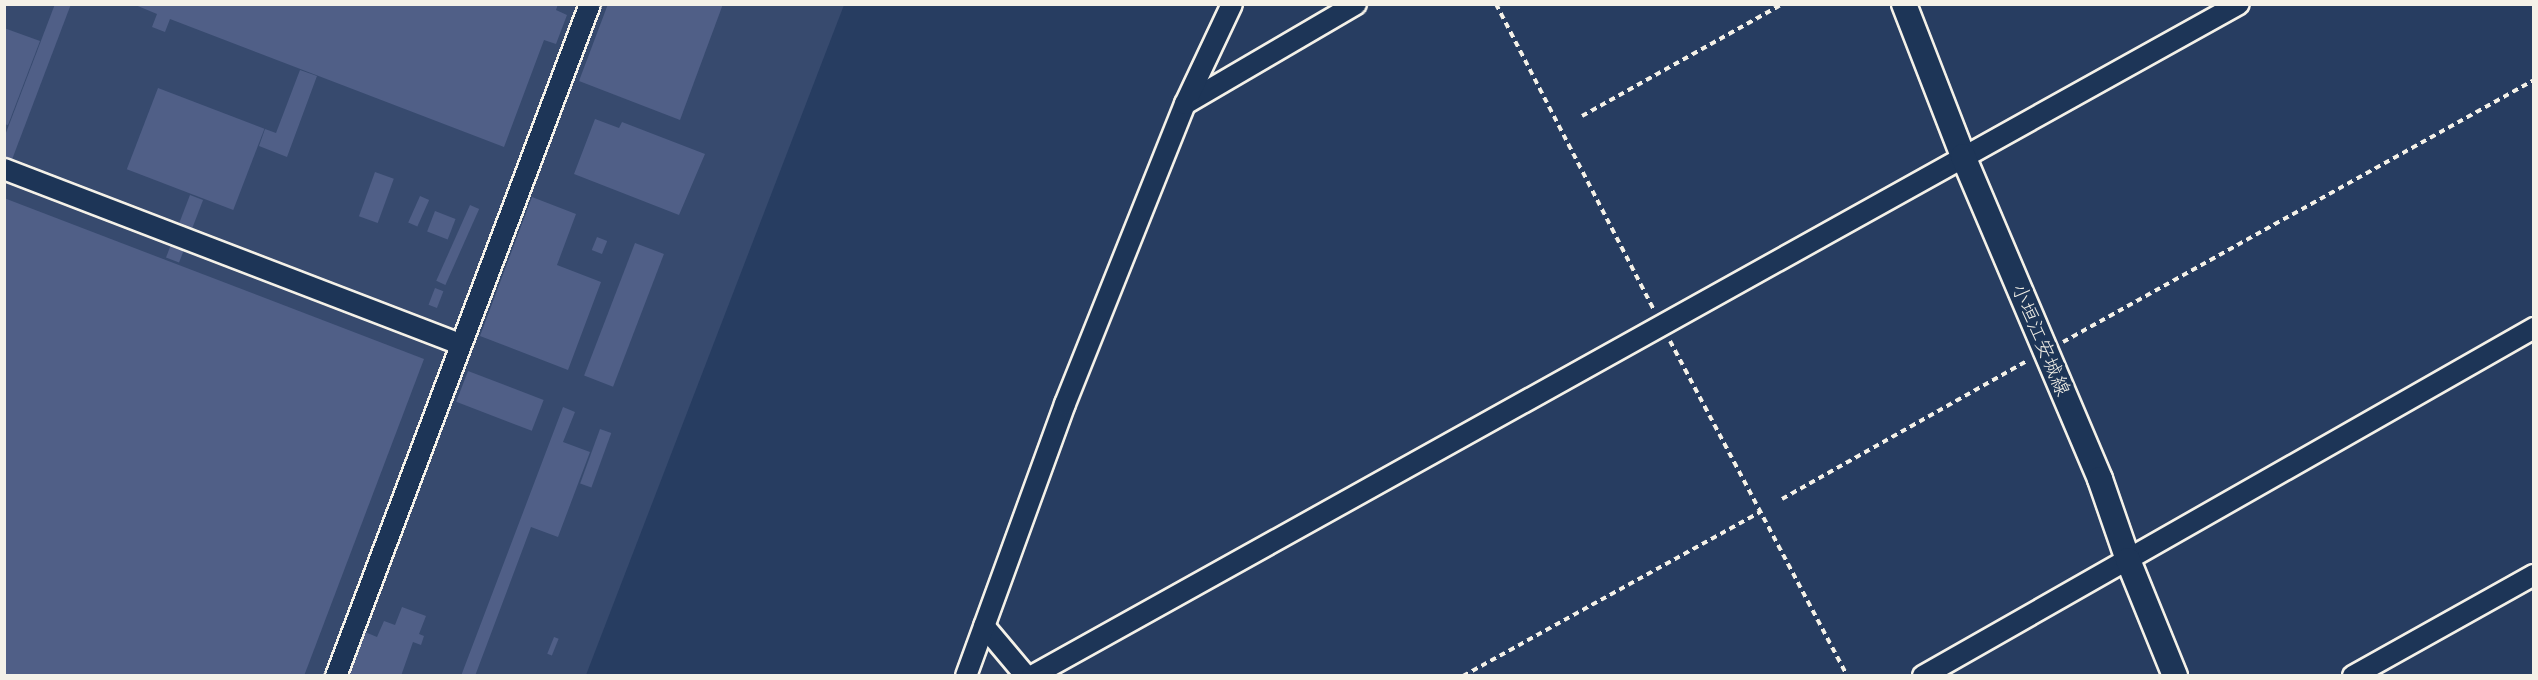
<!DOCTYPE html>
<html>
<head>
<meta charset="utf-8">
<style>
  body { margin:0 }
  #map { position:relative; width:2538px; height:680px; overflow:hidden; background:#273d61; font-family:"Architects Daughter","Klee One",sans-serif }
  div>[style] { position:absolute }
  .built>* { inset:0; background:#374a6e }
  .building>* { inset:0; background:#505f87; transform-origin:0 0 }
  .path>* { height:4px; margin-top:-2px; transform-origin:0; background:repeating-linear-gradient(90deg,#f4f1e8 0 6px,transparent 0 10.5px) }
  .roads { filter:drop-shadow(2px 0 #f4f1e8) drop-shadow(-2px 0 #f4f1e8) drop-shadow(0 2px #f4f1e8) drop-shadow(0 -2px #f4f1e8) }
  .minor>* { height:20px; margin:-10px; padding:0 10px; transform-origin:10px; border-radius:10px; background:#1d3557 }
  .major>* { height:24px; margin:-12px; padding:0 12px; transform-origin:12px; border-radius:12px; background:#1d3557 }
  span { translate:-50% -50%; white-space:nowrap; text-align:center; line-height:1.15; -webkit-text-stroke:6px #1d3557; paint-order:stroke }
  .street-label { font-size:20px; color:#f4f1e8 }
  .frame { position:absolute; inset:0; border:6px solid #f4f1e8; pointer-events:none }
</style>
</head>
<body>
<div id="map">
  <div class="built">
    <i style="clip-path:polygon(4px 5px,844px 5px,586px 675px,5px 675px)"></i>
  </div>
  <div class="building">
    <i style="clip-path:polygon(55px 4px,71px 4px,5px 178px,4px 138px)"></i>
    <i style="clip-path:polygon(133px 4px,558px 4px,556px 10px,567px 15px,556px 44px,544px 40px,504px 147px,170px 19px,165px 32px,152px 27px,157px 14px)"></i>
    <i style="clip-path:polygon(608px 4px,723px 4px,680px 120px,579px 81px)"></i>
    <i style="clip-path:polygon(4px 28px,40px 41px,8px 125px,4px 124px)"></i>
    <i style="clip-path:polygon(300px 70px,317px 76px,287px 157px,259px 146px,265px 129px,276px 133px)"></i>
    <i style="left:158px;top:88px;width:114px;height:87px;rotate:21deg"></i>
    <i style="clip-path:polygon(595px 119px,619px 128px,622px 122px,705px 154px,679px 215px,574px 174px)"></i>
    <i style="left:375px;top:172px;width:20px;height:47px;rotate:20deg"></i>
    <i style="left:190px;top:195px;width:14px;height:67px;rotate:21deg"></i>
    <i style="left:420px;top:196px;width:10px;height:29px;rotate:24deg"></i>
    <i style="clip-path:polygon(532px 197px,576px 214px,557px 265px,601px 282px,568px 370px,480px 336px)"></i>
    <i style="clip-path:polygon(4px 198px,424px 359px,304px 676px,4px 676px)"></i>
    <i style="left:470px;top:205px;width:10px;height:83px;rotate:24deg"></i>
    <i style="left:435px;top:211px;width:22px;height:22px;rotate:21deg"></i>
    <i style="left:597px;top:237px;width:11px;height:14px;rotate:22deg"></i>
    <i style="left:635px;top:243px;width:31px;height:142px;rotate:21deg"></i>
    <i style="left:435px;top:288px;width:9px;height:18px;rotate:21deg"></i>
    <i style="left:468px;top:371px;width:81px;height:33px;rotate:21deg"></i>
    <i style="clip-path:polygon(563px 407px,575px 412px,563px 442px,590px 452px,558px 537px,531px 527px,475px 676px,461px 676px)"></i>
    <i style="left:600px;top:429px;width:12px;height:58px;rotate:20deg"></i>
    <i style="clip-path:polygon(402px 607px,426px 616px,419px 634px,424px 636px,421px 645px,413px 642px,401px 676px,350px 674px,365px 632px,377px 637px,384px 621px,395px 625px)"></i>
    <i style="left:554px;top:637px;width:5px;height:18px;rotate:22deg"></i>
  </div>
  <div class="path">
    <i style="left:1496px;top:4px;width:344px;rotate:62.7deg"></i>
    <i style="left:1582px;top:116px;width:229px;rotate:-29.2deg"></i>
    <i style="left:1670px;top:341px;width:379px;rotate:62.1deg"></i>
    <i style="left:2063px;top:342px;width:539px;rotate:-29.09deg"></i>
    <i style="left:1782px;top:499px;width:281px;rotate:-29.4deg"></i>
    <i style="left:1463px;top:676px;width:339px;rotate:-28.9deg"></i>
  </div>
  <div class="roads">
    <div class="minor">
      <i style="left:1185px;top:104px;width:198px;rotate:-30.3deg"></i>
      <i style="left:4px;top:169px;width:489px;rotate:21deg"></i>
      <i style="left:984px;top:626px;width:65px;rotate:50deg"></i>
      <i style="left:336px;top:676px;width:718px;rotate:-69.29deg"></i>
      <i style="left:966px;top:676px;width:289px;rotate:-70deg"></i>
      <i style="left:1065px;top:404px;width:323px;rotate:-68.2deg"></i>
      <i style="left:1185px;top:104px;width:110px;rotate:-64.8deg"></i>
      <i style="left:1032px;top:676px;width:1381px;rotate:-29.11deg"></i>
      <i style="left:1923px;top:676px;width:703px;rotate:-29.66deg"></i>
      <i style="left:2353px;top:676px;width:207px;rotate:-29.2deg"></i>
    </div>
    <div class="major">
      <i style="left:1904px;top:4px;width:163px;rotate:68.8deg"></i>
      <i style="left:1963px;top:156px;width:351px;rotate:67deg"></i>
      <i style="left:2100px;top:479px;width:86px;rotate:70.9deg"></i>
      <i style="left:2128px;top:560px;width:125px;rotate:67.9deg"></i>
    </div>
  </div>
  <div class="street-label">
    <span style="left:2040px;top:340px;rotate:67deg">小垣江安城線</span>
  </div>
  <div class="frame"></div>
</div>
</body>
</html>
